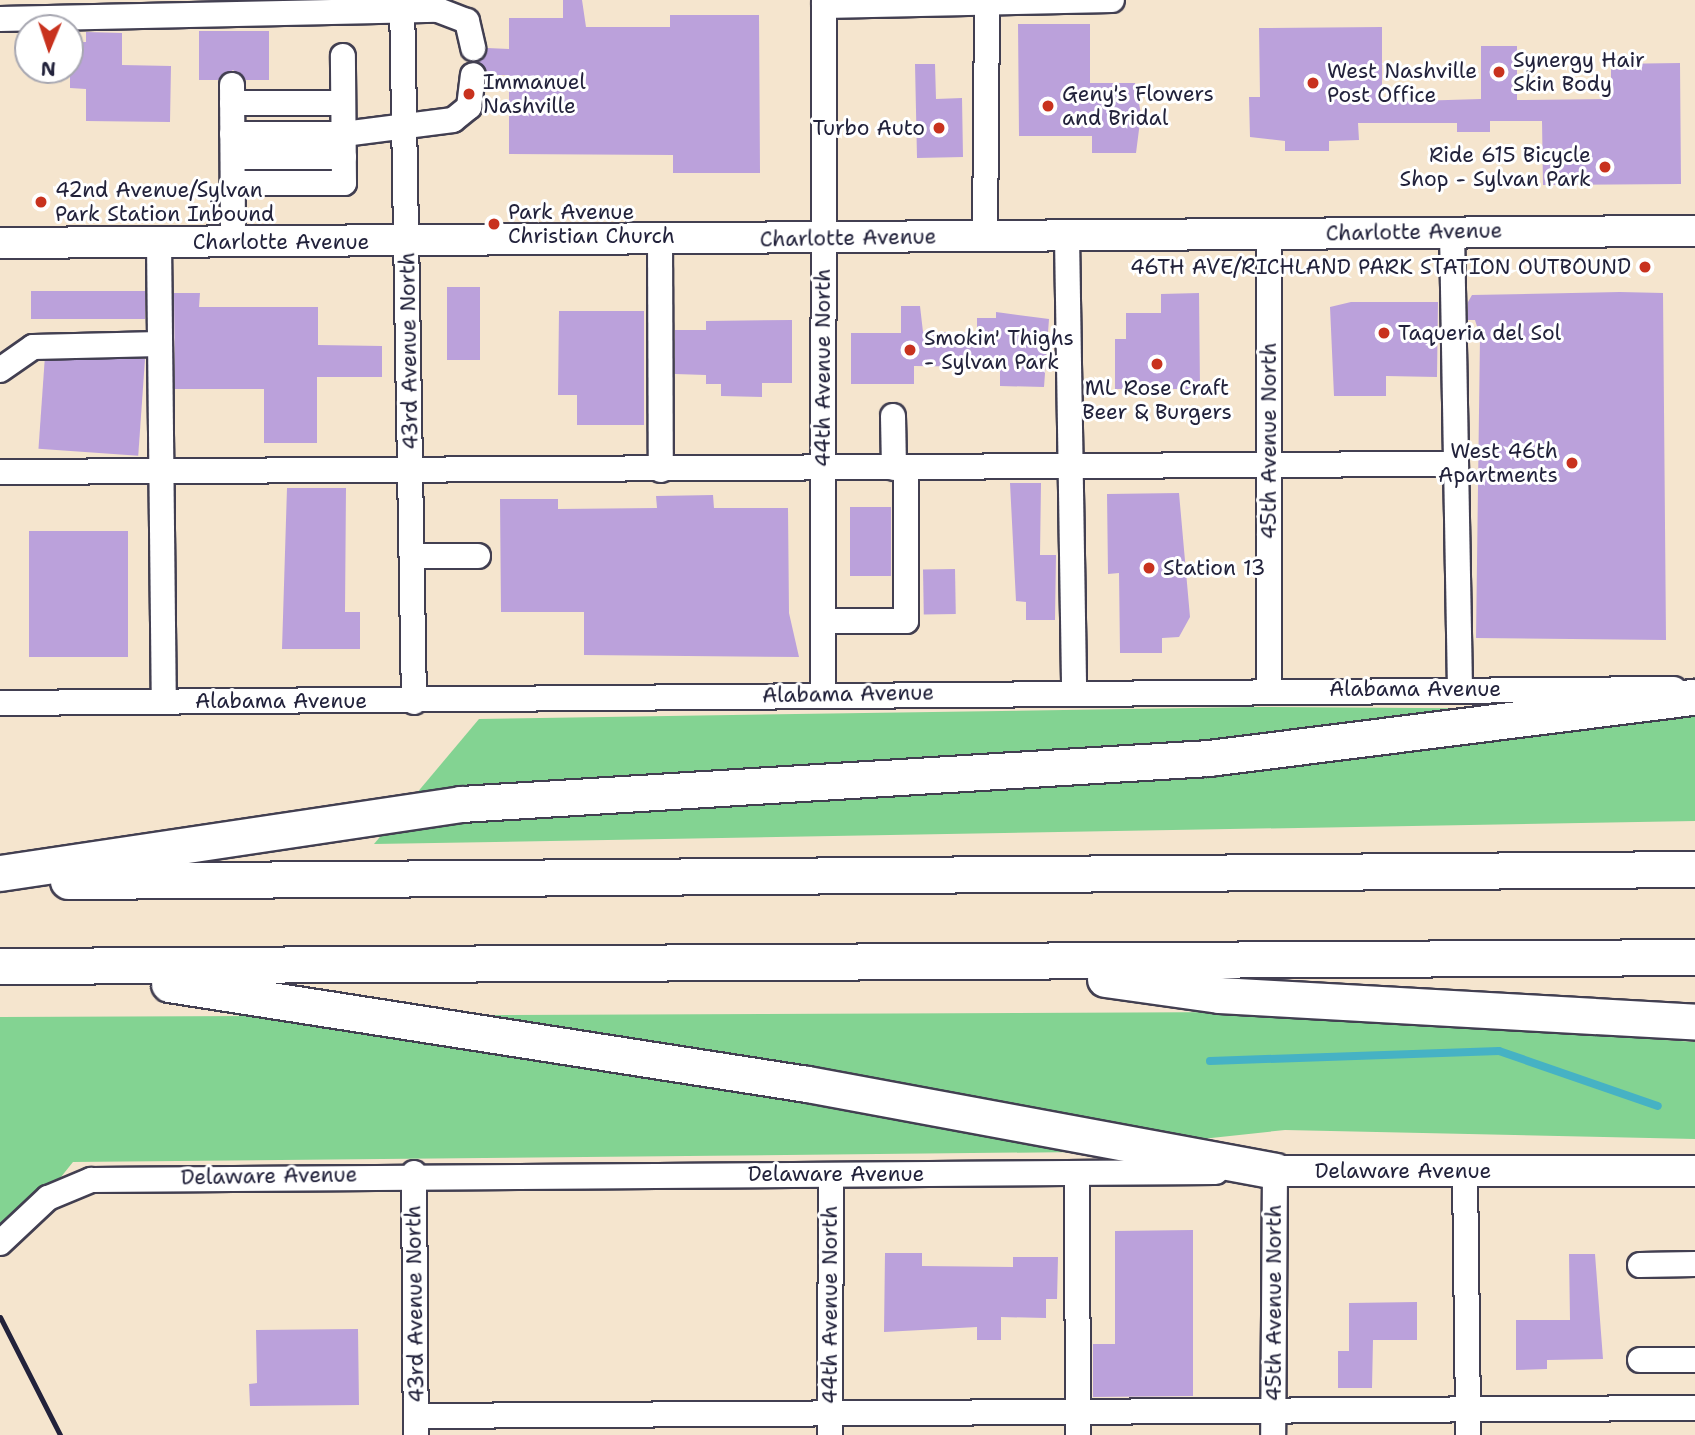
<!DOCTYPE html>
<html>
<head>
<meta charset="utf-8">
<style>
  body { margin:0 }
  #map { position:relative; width:1695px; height:1435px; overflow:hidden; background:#f5e5ce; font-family:"Shantell Sans",sans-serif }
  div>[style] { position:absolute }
  .green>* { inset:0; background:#83d392 }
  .stream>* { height:8px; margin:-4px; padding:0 4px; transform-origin:4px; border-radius:4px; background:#46b2c4 }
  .building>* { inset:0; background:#bba1db; transform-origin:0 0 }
  .roads { filter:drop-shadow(2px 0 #423f51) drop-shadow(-2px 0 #423f51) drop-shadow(0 2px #423f51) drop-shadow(0 -2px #423f51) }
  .minor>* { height:24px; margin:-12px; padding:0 12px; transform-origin:12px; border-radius:12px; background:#fff }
  .major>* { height:30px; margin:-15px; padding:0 15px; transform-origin:15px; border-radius:15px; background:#fff }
  .highway>* { height:35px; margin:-17.5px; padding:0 17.5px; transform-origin:17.5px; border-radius:17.5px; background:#fff }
  .rail>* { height:5px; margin:-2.5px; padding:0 2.5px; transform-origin:2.5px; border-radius:2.5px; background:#22223b }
  .dots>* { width:19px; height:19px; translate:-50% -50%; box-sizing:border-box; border:4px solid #fff; border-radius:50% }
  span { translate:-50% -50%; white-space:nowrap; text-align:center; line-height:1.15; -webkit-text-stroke:6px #fff; paint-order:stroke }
  .poi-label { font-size:21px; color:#22223b }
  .left { translate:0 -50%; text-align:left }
  .right { translate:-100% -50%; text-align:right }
  .street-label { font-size:21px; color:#22223b }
  .north { position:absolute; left:14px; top:14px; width:70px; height:70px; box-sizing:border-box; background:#fff; border:2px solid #a7a7b1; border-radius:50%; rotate:182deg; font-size:19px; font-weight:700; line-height:28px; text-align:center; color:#22223b }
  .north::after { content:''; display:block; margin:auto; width:24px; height:32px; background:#c8321e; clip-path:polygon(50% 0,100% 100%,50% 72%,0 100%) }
</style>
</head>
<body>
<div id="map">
  <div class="green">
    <i style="clip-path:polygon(1255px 707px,1695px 710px,1695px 821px,374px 844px,479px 719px)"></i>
    <i style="clip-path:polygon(1245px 1012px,1695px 1042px,1695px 1139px,1285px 1130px,1080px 1152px,73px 1162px,0 1253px,0 1017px)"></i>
  </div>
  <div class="stream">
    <i style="left:1210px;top:1061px;width:289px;rotate:-2deg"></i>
    <i style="left:1499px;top:1051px;width:168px;rotate:19.1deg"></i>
  </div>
  <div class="building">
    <i style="clip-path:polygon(563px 0,582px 0,586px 27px,670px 27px,670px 15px,759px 15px,760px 173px,673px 173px,673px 155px,509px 154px,509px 75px,488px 75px,478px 62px,487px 48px,509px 49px,509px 18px,563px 18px)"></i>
    <i style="clip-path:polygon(1018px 24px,1090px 24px,1090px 83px,1135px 83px,1141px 114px,1136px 153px,1092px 153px,1092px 136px,1019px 136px)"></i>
    <i style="clip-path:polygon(1382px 27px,1382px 102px,1481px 99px,1481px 46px,1517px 46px,1517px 100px,1611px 99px,1611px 64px,1680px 63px,1681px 184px,1543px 185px,1542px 121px,1490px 121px,1490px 132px,1457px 132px,1457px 123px,1358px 123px,1359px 140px,1329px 141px,1329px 151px,1285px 151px,1285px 141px,1250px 137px,1249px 97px,1260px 97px,1259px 28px)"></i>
    <i style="clip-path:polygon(199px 31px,269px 31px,269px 80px,246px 80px,233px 70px,218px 80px,199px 80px)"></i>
    <i style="clip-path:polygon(86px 32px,122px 33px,122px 65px,171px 66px,170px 122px,86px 121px,86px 89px,70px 88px,70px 42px,86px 42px)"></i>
    <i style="clip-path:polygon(915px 64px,935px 64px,936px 99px,962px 98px,963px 157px,917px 158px)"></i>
    <i style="left:447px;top:287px;width:33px;height:73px"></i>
    <i style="left:31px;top:291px;width:114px;height:28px"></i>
    <i style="clip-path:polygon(1620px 292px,1663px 293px,1666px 640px,1476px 638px,1480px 336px,1475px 320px,1468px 320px,1468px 302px,1472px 295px)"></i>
    <i style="clip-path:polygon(174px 293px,200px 293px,199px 307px,318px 307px,318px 345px,382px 346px,382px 377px,317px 377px,317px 443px,264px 443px,264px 389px,175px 389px)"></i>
    <i style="clip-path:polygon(1199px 293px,1200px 389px,1115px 389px,1115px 339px,1126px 339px,1126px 313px,1161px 313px,1161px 294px)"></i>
    <i style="clip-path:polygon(1351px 302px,1438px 302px,1437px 377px,1386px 376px,1386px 396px,1334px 396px,1330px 307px)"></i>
    <i style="clip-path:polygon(901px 306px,920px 306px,923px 332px,977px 332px,977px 318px,996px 318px,996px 312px,1049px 319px,1044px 387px,1000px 386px,1000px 367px,914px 366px,914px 384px,851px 384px,851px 333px,901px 333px)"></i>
    <i style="clip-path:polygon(559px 311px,644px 311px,644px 425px,577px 425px,577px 395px,558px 395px)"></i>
    <i style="clip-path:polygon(792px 320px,792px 383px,762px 383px,762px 397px,721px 396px,721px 384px,706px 384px,706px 375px,675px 374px,675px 330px,706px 330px,706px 321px)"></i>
    <i style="left:145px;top:359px;width:97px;height:100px;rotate:94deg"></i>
    <i style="clip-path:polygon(1010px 483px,1041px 483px,1040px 555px,1056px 555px,1055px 620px,1026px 620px,1026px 602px,1016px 601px)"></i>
    <i style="clip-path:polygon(287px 488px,346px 488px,345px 612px,360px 612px,360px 649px,282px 649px)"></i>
    <i style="clip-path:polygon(1179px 493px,1190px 617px,1179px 637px,1162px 638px,1162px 653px,1120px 653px,1119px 573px,1108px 574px,1107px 494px)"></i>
    <i style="clip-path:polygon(713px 495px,714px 508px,788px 508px,789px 613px,799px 657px,584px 655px,584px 612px,501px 612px,500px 499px,558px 499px,558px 509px,657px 508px,656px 496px)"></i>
    <i style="left:850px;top:507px;width:41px;height:69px"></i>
    <i style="left:29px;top:531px;width:99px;height:126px"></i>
    <i style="left:955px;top:569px;width:45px;height:32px;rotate:89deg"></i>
    <i style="clip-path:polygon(1193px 1230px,1193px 1396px,1093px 1397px,1093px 1344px,1115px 1344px,1115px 1231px)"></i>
    <i style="clip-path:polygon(885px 1253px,922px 1253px,922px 1266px,1013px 1267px,1013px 1257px,1058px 1257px,1057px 1299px,1046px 1299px,1046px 1318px,1001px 1317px,1001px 1340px,977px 1340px,977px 1327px,884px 1332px)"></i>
    <i style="clip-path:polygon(1569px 1254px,1595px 1254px,1603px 1359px,1547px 1360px,1547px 1369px,1516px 1370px,1516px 1320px,1570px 1320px)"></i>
    <i style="clip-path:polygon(1417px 1302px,1417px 1340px,1373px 1340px,1372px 1388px,1338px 1388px,1338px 1351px,1349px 1351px,1349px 1303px)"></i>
    <i style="clip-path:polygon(358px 1329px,359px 1405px,250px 1406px,249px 1384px,257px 1383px,256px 1330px)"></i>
  </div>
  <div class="roads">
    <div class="minor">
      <i style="left:402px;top:0;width:702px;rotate:89.02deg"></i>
      <i style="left:824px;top:6px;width:288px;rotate:-1.2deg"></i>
      <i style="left:0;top:19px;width:438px;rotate:-1.2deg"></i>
      <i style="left:438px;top:10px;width:31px;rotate:21deg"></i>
      <i style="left:467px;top:21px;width:28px;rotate:77deg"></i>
      <i style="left:232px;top:85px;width:157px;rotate:89.6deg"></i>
      <i style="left:232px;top:103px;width:111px"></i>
      <i style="left:232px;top:134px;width:112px"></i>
      <i style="left:344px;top:134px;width:110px;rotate:-7.3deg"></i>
      <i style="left:453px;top:120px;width:21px;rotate:-39deg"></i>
      <i style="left:469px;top:107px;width:32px;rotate:-83deg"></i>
      <i style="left:233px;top:157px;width:111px"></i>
      <i style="left:233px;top:183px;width:111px"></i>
      <i style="left:344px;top:183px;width:127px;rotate:-90.5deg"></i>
      <i style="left:1452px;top:231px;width:459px;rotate:89deg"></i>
      <i style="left:1067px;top:236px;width:455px;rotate:89.1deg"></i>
      <i style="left:985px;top:237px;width:235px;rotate:-89.5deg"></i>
      <i style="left:660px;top:240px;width:230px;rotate:89.8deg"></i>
      <i style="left:159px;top:242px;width:458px;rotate:89.4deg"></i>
      <i style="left:0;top:370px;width:40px;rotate:-34.9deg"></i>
      <i style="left:33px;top:347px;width:127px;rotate:-1.4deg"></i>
      <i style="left:893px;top:416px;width:52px;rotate:88.9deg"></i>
      <i style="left:0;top:472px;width:1455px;rotate:-0.32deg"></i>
      <i style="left:412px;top:556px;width:66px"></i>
      <i style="left:823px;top:621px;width:83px"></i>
      <i style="left:906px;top:621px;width:153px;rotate:-90deg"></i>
      <i style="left:1269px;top:689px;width:455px;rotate:-90deg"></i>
      <i style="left:823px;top:695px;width:695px;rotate:-89.92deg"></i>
      <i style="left:0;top:703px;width:1674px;rotate:-0.48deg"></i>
      <i style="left:1259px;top:1171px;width:16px"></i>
      <i style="left:1275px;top:1171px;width:264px;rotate:90.4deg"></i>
      <i style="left:1465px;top:1171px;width:264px;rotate:89.3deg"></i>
      <i style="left:414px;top:1173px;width:262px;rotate:89.6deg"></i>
      <i style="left:1077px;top:1173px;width:262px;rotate:89.8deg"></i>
      <i style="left:0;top:1243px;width:66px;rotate:-43.2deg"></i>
      <i style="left:48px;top:1198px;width:47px;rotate:-22.7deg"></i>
      <i style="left:91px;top:1180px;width:1125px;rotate:-0.41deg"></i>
      <i style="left:1640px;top:1265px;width:55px;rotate:-1deg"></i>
      <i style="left:1640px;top:1360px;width:55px"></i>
      <i style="left:416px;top:1416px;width:1279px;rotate:-0.36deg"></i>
      <i style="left:830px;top:1435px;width:260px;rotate:-89.8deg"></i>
    </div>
    <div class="major">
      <i style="left:0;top:243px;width:1695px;rotate:-0.41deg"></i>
      <i style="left:1275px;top:1171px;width:420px"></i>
    </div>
    <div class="highway">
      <i style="left:0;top:873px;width:466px;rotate:-8.5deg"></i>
      <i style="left:461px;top:804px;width:749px;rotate:-3.52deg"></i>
      <i style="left:1209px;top:758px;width:490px;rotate:-7.2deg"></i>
      <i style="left:68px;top:881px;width:1627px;rotate:-0.42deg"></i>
      <i style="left:0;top:966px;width:1695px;rotate:-0.3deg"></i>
      <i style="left:1105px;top:979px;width:115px;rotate:8deg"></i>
      <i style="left:1219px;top:995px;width:477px;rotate:3.2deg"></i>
      <i style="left:169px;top:984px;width:646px;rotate:8.91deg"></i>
      <i style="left:807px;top:1084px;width:476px;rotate:10.5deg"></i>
    </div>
  </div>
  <div class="rail">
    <i style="left:0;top:1317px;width:132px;rotate:63deg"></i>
  </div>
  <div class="dots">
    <i style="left:1499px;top:72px;background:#c8321e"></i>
    <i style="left:1313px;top:83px;background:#c8321e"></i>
    <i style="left:469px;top:94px;background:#c8321e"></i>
    <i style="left:1048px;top:106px;background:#c8321e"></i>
    <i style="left:939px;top:128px;background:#c8321e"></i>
    <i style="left:1605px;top:167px;background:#c8321e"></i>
    <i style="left:41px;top:202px;background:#c8321e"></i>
    <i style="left:494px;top:224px;background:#c8321e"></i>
    <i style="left:1645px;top:267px;background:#c8321e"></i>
    <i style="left:1384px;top:333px;background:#c8321e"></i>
    <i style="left:910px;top:350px;background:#c8321e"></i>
    <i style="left:1157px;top:364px;background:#c8321e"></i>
    <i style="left:1572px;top:463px;background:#c8321e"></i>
    <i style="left:1149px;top:568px;background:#c8321e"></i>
  </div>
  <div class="poi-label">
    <span class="left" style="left:1513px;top:72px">Synergy Hair<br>Skin Body</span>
    <span class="left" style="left:1327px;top:83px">West Nashville<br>Post Office</span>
    <span class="left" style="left:483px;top:94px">Immanuel<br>Nashville</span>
    <span class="left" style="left:1062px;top:106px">Geny's Flowers<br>and Bridal</span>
    <span class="right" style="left:925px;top:128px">Turbo Auto</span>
    <span class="right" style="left:1591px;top:167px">Ride 615 Bicycle<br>Shop - Sylvan Park</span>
    <span class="left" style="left:55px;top:202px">42nd Avenue/Sylvan<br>Park Station Inbound</span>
    <span class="left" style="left:508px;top:224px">Park Avenue<br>Christian Church</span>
    <span class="right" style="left:1631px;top:267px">46TH AVE/RICHLAND PARK STATION OUTBOUND</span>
    <span class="left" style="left:1398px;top:333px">Taqueria del Sol</span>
    <span class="left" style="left:924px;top:350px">Smokin' Thighs<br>- Sylvan Park</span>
    <span style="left:1157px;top:400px">ML Rose Craft<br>Beer &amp; Burgers</span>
    <span class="right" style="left:1558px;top:463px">West 46th<br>Apartments</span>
    <span class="left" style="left:1163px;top:568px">Station 13</span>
  </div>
  <div class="street-label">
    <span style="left:1414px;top:232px;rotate:-1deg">Charlotte Avenue</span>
    <span style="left:848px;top:238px;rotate:-1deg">Charlotte Avenue</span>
    <span style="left:281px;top:242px">Charlotte Avenue</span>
    <span style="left:409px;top:351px;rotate:-91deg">43rd Avenue North</span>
    <span style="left:823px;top:368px;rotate:-90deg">44th Avenue North</span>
    <span style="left:1269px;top:441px;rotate:-90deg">45th Avenue North</span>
    <span style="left:1415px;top:689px">Alabama Avenue</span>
    <span style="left:848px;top:694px;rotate:-1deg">Alabama Avenue</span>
    <span style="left:281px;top:701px">Alabama Avenue</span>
    <span style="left:1403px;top:1171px">Delaware Avenue</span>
    <span style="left:836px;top:1174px">Delaware Avenue</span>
    <span style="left:269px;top:1176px;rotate:-1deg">Delaware Avenue</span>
    <span style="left:1274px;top:1303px;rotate:-90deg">45th Avenue North</span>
    <span style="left:415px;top:1304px;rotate:-91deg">43rd Avenue North</span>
    <span style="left:830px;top:1305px;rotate:-90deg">44th Avenue North</span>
  </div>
  <div class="north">N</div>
</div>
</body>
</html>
